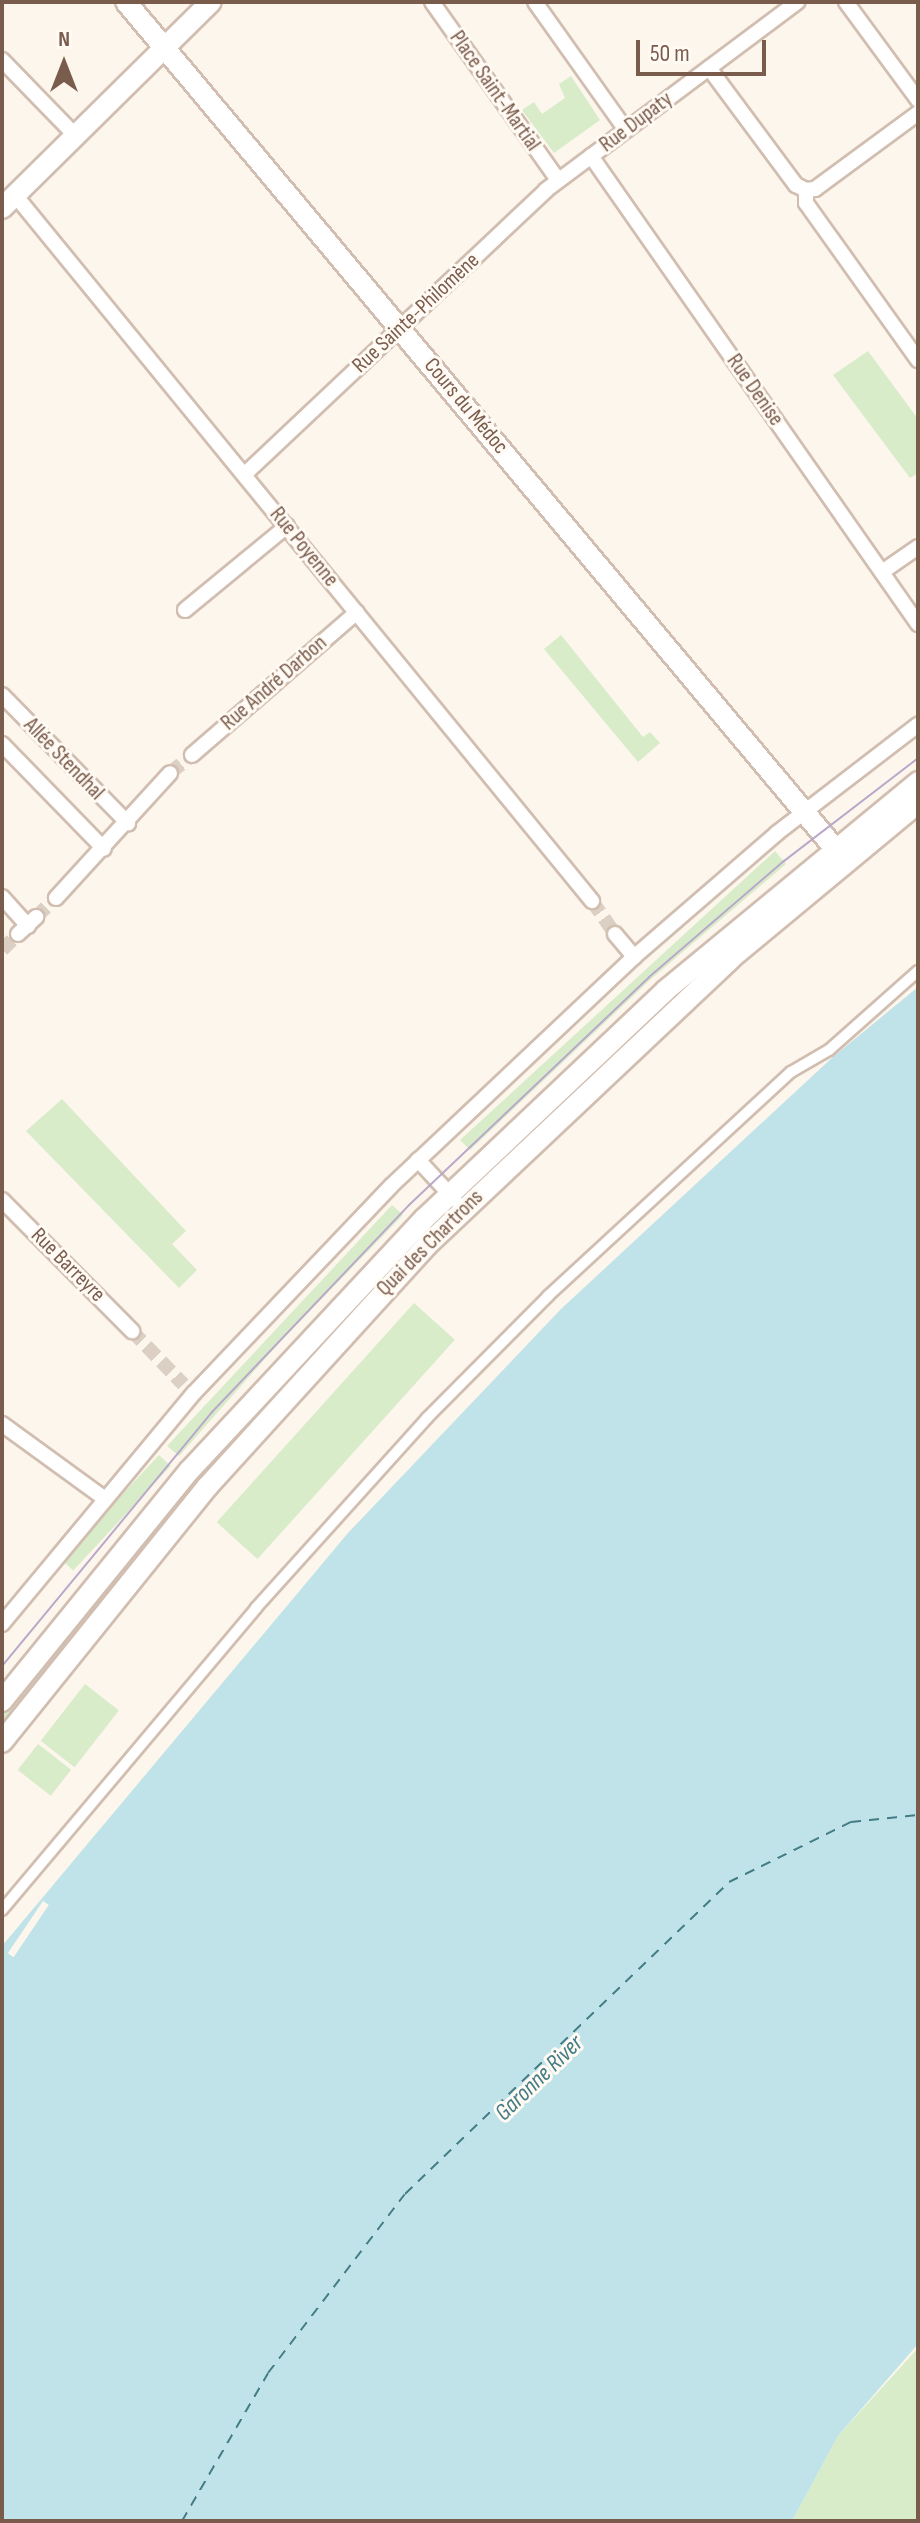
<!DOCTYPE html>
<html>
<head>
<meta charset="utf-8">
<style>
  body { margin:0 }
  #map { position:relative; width:920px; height:2523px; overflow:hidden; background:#fdf6ec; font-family:"Sofia Sans Condensed",sans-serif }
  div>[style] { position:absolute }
  .green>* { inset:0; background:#d8ecc9; transform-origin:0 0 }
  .water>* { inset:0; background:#bfe3e8 }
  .pier>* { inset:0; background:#fdf6ec; transform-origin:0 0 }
  .ferry>* { height:2px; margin-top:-1px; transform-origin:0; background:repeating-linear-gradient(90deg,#437c86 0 10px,transparent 0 18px) }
  .minor-tunnel>* { height:14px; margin-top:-7px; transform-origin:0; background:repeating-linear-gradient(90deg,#dcd0c4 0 14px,transparent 0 21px) }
  .roads { filter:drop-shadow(2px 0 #d1beb0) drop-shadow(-2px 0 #d1beb0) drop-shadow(0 2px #d1beb0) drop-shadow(0 -2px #d1beb0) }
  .pedestrian>* { height:10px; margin:-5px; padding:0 5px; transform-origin:5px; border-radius:5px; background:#fff }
  .minor>* { height:14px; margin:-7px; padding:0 7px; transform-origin:7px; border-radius:7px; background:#fff }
  .secondary>* { height:20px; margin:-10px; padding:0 10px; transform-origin:10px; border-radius:10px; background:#fff }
  .tram>* { height:2px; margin:-1px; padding:0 1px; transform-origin:1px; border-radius:1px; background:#b9a8c9 }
  span { translate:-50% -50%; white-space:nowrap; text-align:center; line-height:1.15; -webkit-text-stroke:6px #fffaf3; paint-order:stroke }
  .street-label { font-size:22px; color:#7a5c4d }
  .water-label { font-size:24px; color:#437c86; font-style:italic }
  .frame { position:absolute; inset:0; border:4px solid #7a5c4d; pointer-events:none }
  .north { position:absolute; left:24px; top:24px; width:80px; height:80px; -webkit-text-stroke:6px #fffaf3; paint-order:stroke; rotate:0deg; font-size:22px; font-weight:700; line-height:32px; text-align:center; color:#7a5c4d }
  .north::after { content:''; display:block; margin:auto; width:28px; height:36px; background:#7a5c4d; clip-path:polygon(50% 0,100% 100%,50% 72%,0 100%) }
  .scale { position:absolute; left:636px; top:40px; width:130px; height:36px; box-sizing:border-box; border:4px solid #7a5c4d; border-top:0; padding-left:10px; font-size:24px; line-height:28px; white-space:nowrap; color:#7a5c4d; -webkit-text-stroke:6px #fffaf3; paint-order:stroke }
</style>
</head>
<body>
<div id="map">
  <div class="green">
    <i style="clip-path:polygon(571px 76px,600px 120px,554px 153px,522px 110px,534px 102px,542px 114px,565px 98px,559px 84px)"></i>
    <i style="clip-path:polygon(868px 351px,918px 419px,918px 473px,910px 478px,833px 375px)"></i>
    <i style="clip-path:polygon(561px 635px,643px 737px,650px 732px,660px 743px,638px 762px,544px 649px)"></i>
    <i style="clip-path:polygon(775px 851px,786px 864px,651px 979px,470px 1150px,460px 1140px)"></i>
    <i style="clip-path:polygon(62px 1099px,186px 1231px,172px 1244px,197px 1270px,179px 1288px,26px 1131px)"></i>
    <i style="clip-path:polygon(392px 1205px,403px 1215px,280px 1342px,179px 1456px,167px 1446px)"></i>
    <i style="left:414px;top:1303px;width:55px;height:295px;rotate:42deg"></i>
    <i style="left:159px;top:1455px;width:16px;height:143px;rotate:43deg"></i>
    <i style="clip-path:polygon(189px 1481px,195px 1486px,2px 1728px,2px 1713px)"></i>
    <i style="left:85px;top:1684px;width:43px;height:72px;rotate:38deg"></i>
    <i style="left:38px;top:1744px;width:42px;height:33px;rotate:38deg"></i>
    <i style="clip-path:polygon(918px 2348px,918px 2521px,792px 2521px,838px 2436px)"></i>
  </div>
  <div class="water">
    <i style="clip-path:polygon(918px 987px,918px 2344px,838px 2436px,792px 2521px,2px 2521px,2px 1946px,348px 1533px,561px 1309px,834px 1056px)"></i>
  </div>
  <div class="pier">
    <i style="left:43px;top:1901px;width:7px;height:63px;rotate:34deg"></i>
  </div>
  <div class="ferry">
    <i style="left:182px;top:2521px;width:171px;rotate:-59.8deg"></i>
    <i style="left:268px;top:2373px;width:225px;rotate:-52.6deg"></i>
    <i style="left:405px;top:2194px;width:450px;rotate:-43.9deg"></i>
    <i style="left:729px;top:1882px;width:136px;rotate:-26.2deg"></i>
    <i style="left:851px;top:1822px;width:67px;rotate:-6deg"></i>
  </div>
  <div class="minor-tunnel">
    <i style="left:170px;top:773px;width:28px;rotate:-39deg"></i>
    <i style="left:592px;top:901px;width:40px;rotate:55.1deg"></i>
    <i style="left:36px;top:917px;width:28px;rotate:-44deg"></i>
    <i style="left:2px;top:950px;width:23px;rotate:-45deg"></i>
    <i style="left:132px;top:1331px;width:74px;rotate:46.1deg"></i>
  </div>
  <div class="roads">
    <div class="pedestrian">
      <i style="left:2px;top:1910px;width:395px;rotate:-49.9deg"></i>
      <i style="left:256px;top:1608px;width:256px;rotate:-48deg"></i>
      <i style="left:427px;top:1418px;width:172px;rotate:-45.2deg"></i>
      <i style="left:548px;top:1296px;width:330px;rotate:-42.7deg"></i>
      <i style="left:791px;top:1072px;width:44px;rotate:-30.1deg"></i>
      <i style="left:829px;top:1050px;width:119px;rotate:-41.6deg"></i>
    </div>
    <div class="minor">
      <i style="left:432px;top:2px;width:218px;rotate:54.7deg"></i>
      <i style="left:535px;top:2px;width:157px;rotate:54.6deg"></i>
      <i style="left:846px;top:2px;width:122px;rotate:53.7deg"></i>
      <i style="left:2px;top:60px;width:106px;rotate:45.8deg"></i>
      <i style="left:709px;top:68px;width:146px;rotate:53.4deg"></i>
      <i style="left:796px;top:185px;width:11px;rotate:27deg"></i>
      <i style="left:806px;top:190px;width:9px;rotate:-6deg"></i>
      <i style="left:815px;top:189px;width:128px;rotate:-36.4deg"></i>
      <i style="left:591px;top:156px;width:571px;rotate:55.06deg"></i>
      <i style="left:806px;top:190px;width:13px;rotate:90deg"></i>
      <i style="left:806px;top:203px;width:193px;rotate:54.5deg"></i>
      <i style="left:15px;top:195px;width:912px;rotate:50.74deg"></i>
      <i style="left:245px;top:474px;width:414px;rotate:-43.3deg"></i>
      <i style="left:546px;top:190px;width:314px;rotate:-36.8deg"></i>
      <i style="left:882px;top:572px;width:44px;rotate:-34.8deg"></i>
      <i style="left:185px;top:610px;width:132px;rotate:-39.5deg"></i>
      <i style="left:2px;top:695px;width:180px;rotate:45.5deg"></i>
      <i style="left:2px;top:744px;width:146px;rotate:45.8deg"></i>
      <i style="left:192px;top:755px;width:218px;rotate:-40.9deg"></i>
      <i style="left:2px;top:897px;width:39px;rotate:48deg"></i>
      <i style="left:56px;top:898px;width:169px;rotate:-47.6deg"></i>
      <i style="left:18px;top:934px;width:25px;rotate:-43deg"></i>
      <i style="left:615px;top:934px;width:30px;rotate:50deg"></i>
      <i style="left:418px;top:1160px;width:54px;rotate:47.2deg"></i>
      <i style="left:2px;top:1200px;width:185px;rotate:45.2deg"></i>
      <i style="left:2px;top:1424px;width:126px;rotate:36deg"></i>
      <i style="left:2px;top:1624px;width:300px;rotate:-50.3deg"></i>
      <i style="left:194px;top:1393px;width:286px;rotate:-46.4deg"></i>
      <i style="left:391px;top:1186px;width:334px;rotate:-43.3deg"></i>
      <i style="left:634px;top:957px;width:189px;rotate:-40.9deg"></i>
      <i style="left:777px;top:833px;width:178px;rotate:-37.5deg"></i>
    </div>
    <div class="secondary">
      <i style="left:126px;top:2px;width:1114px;rotate:50.06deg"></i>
      <i style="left:2px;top:208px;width:293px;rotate:-44.6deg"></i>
      <i style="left:2px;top:1701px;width:296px;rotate:-50.9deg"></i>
      <i style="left:189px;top:1471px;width:345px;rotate:-47deg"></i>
      <i style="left:424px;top:1219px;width:333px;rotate:-43.4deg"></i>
      <i style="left:666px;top:990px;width:327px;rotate:-39.5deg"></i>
      <i style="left:2px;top:1742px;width:327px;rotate:-51.2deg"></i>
      <i style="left:207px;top:1487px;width:327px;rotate:-47.7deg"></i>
      <i style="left:427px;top:1245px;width:417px;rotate:-43.3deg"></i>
      <i style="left:730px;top:959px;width:244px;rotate:-39.7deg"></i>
    </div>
  </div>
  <div class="tram">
    <i style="left:2px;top:1666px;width:330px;rotate:-50.4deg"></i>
    <i style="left:212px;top:1412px;width:286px;rotate:-46.4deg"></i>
    <i style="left:409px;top:1205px;width:331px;rotate:-43.5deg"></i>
    <i style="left:649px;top:977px;width:178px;rotate:-40.7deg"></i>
    <i style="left:784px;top:861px;width:169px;rotate:-37.5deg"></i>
  </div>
  <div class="street-label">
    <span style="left:495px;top:91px;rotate:55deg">Place Saint-Martial</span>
    <span style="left:636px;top:122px;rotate:-37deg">Rue Dupaty</span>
    <span style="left:416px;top:313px;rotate:-43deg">Rue Sainte-Philomène</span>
    <span style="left:755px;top:390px;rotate:55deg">Rue Denise</span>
    <span style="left:466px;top:406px;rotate:50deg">Cours du Médoc</span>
    <span style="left:304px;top:547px;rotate:51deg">Rue Poyenne</span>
    <span style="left:274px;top:683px;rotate:-41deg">Rue André Darbon</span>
    <span style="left:64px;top:759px;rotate:46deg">Allée Stendhal</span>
    <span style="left:430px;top:1243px;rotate:-45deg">Quai des Chartrons</span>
    <span style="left:68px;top:1265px;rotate:45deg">Rue Barreyre</span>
  </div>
  <div class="water-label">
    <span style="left:539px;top:2078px;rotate:-44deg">Garonne River</span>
  </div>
  <div class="frame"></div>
  <div class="north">N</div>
  <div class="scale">50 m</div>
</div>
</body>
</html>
